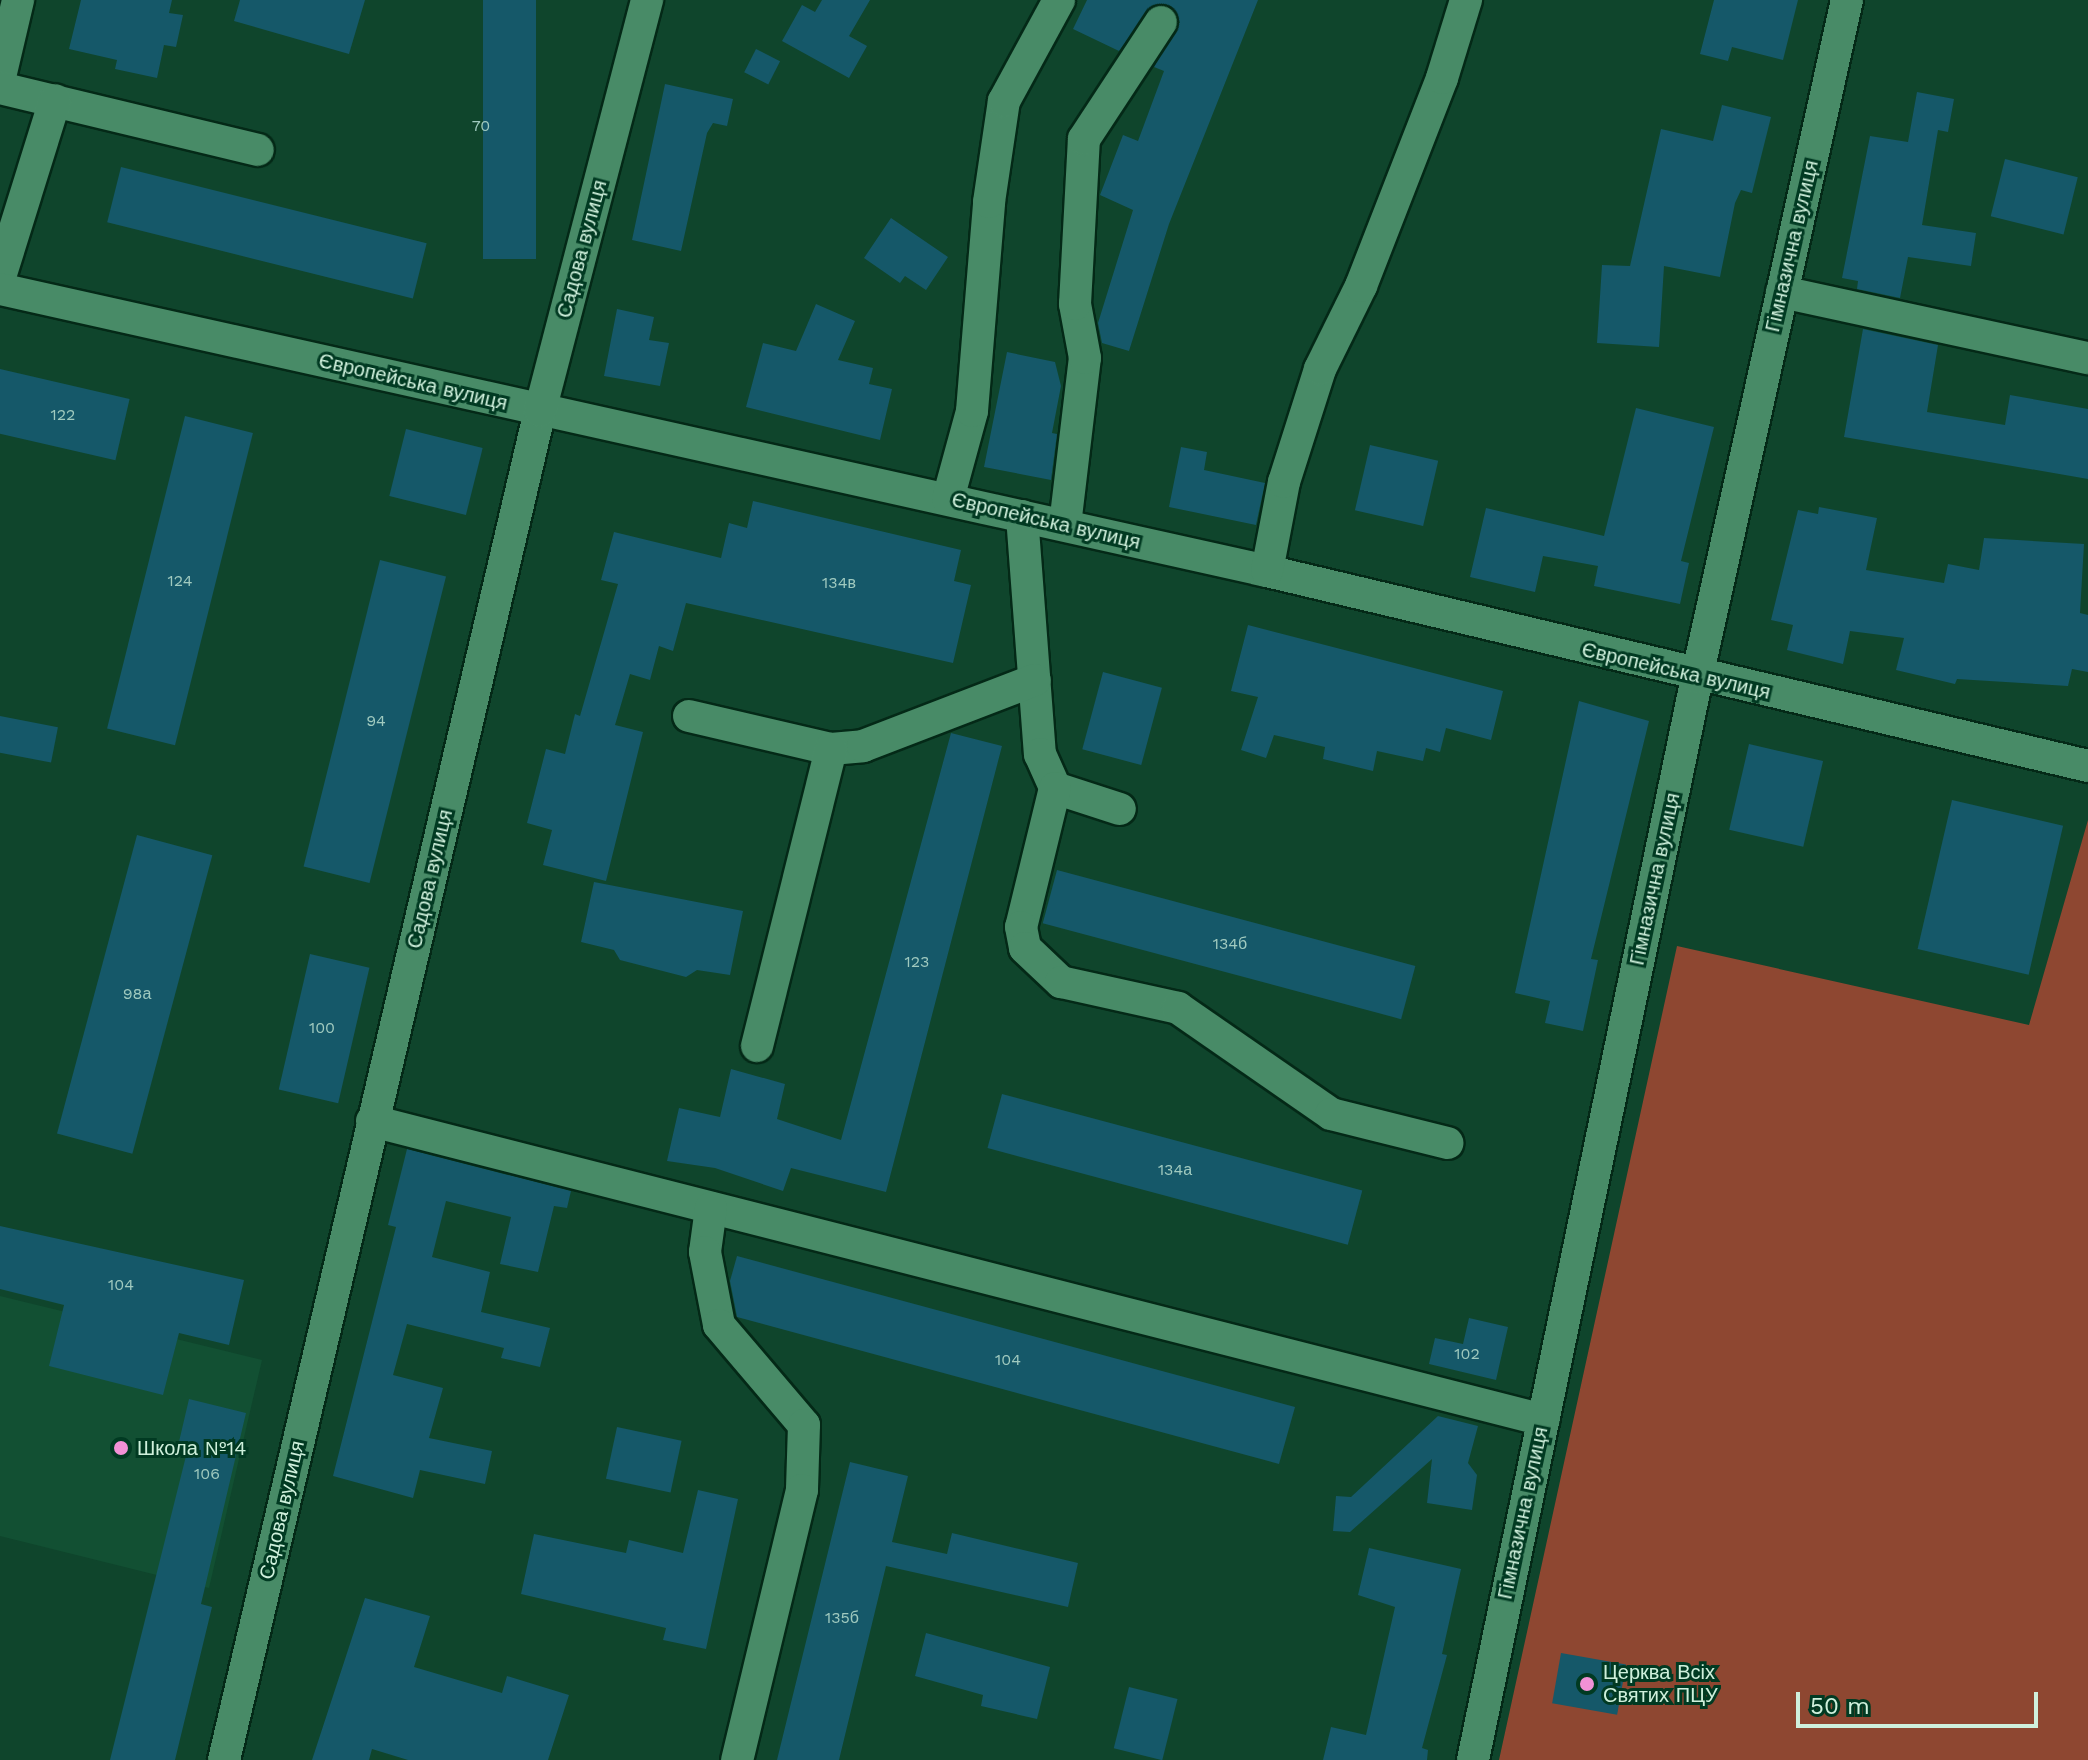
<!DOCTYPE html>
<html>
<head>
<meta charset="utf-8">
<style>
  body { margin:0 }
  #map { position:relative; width:2088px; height:1760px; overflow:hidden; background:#0f452c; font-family:"Work Sans",sans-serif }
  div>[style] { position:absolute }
  .built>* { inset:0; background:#125033 }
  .green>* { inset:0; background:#8e4731 }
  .building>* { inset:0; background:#155869; transform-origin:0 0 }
  .roads { filter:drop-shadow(2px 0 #042917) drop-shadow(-2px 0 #042917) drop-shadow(0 2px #042917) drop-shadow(0 -2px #042917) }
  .minor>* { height:32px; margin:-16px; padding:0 16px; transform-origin:16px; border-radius:16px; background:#488b67 }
  .dots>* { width:22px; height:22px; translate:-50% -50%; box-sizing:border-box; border:4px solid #013a22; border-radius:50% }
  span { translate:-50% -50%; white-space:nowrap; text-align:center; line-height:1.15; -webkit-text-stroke:6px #013a22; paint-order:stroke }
  .number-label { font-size:16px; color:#a0cabf }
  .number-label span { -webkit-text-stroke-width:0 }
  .street-label { font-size:20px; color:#cff0dc }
  .poi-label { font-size:20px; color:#cff0dc }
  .left { translate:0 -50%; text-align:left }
  .scale { position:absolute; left:1796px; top:1692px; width:242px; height:36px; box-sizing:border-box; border:4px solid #cff0dc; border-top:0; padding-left:10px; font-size:24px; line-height:28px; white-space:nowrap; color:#cff0dc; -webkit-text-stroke:6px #013a22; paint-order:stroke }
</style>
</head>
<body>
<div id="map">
  <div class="built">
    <i style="clip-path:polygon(0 1296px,262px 1360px,209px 1588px,0 1536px)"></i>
  </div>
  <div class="green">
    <i style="clip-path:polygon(2088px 820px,2088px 1760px,1499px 1760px,1677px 946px,2029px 1025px)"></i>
  </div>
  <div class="building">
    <i style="clip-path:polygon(81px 0,172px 0,169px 13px,183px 15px,176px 47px,164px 45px,157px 78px,115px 69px,117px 60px,69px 49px)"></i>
    <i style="clip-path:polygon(240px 0,365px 0,349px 54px,234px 21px)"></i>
    <i style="left:483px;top:0;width:53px;height:259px"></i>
    <i style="clip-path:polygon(822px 0,870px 0,849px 36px,867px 46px,849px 78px,782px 41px,802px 5px,815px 12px)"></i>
    <i style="clip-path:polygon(1087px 0,1258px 0,1169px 224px,1129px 351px,1102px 343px,1098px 323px,1133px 210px,1100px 195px,1123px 135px,1138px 141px,1164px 71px,1154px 67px,1180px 22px,1171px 6px,1153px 5px,1119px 51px,1073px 29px)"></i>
    <i style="clip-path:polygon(1714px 0,1798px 0,1783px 60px,1732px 47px,1728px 61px,1700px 54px)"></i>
    <i style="left:756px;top:49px;width:27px;height:26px;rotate:27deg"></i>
    <i style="clip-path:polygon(665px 84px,733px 99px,727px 126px,713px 123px,707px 133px,681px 251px,632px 240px)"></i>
    <i style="clip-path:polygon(1917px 92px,1954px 99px,1948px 132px,1938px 130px,1922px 225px,1976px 233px,1971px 266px,1908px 257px,1900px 298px,1857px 289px,1858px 281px,1842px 278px,1870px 136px,1908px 142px)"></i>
    <i style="clip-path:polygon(1722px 105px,1771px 117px,1752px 193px,1741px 190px,1735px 203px,1720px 277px,1664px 266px,1659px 347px,1597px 343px,1602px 265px,1630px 266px,1661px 129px,1713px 141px)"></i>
    <i style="left:2005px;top:159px;width:75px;height:59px;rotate:14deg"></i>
    <i style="left:121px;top:167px;width:315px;height:57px;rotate:14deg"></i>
    <i style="clip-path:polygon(891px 218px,948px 257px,926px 290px,905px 276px,900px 283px,864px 258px)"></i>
    <i style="clip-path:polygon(816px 304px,855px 321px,838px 360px,873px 368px,869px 384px,892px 389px,880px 440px,746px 407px,763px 343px,796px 351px)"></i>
    <i style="clip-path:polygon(617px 309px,654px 317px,649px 340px,669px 343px,660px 386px,604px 376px)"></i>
    <i style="clip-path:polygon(1863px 329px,1938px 345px,1927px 412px,2005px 425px,2010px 395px,2088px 409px,2088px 479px,1844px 437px)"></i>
    <i style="clip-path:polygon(1007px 352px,1055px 362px,1061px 386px,1052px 433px,1057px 434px,1051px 480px,984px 467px)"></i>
    <i style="left:0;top:369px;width:133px;height:63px;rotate:13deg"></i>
    <i style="clip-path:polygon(1636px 408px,1714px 427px,1681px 561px,1689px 563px,1680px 604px,1594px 586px,1598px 566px,1543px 556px,1535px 592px,1470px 577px,1486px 508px,1604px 536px)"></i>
    <i style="left:185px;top:416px;width:70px;height:322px;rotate:14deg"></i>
    <i style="left:406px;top:429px;width:79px;height:69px;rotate:14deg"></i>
    <i style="left:1370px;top:445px;width:70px;height:67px;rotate:13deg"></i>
    <i style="clip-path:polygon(1181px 447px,1207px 452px,1204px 470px,1265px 483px,1256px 525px,1169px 507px)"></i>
    <i style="clip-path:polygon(753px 501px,961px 550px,954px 581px,971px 585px,953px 663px,686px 603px,673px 651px,659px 646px,650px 680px,630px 674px,615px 725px,643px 732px,606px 881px,543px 865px,552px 830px,527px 823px,546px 749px,565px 754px,575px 714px,580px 716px,618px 584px,601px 580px,614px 532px,721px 558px,729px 523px,747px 528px)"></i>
    <i style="clip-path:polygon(1819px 507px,1877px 518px,1866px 570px,1944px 583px,1948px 564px,1979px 570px,1984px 538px,2084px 544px,2080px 613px,2088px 615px,2088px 672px,2072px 669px,2068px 686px,1957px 679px,1955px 684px,1896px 670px,1904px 638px,1850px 631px,1843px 664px,1787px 650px,1793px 625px,1771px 620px,1798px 510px,1818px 514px)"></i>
    <i style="left:380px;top:560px;width:68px;height:316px;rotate:14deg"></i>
    <i style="clip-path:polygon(1248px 625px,1503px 691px,1491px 740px,1446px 728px,1440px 752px,1426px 748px,1423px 761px,1377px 751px,1373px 771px,1323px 759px,1325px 747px,1274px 735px,1266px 758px,1241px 750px,1258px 697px,1231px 691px)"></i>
    <i style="left:1103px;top:672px;width:61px;height:80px;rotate:15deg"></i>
    <i style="clip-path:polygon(1579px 701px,1649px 721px,1591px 959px,1598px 960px,1583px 1031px,1545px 1023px,1550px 1001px,1515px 993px)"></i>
    <i style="left:0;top:716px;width:59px;height:36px;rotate:11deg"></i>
    <i style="clip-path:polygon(951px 733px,1002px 746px,886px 1192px,791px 1168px,783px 1191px,715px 1168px,667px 1161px,679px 1108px,720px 1117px,731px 1069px,785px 1084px,777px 1119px,841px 1140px)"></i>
    <i style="left:1749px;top:744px;width:76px;height:88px;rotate:13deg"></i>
    <i style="left:1952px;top:800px;width:114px;height:153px;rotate:13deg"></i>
    <i style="left:137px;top:835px;width:78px;height:309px;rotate:15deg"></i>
    <i style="left:1057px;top:870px;width:371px;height:55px;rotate:15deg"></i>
    <i style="clip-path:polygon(594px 882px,743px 911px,730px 975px,697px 970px,686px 977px,620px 960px,614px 950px,581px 942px)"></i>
    <i style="left:310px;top:954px;width:61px;height:139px;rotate:13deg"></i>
    <i style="left:1002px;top:1094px;width:373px;height:56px;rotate:15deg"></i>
    <i style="clip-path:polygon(407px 1149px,571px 1191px,567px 1208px,554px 1206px,538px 1272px,500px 1264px,511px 1217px,446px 1201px,432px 1257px,490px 1272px,481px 1312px,550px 1328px,540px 1367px,501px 1358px,504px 1348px,407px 1324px,393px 1375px,443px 1388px,429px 1438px,492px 1451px,485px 1484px,420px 1470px,413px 1498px,333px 1476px,396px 1227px,388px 1225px)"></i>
    <i style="clip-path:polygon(0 1226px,244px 1280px,229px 1345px,179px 1333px,163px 1395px,49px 1366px,64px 1305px,0 1289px)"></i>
    <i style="clip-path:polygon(737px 1256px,1295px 1407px,1279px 1464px,737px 1317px,730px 1281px)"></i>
    <i style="clip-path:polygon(1469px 1318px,1508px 1327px,1496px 1380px,1429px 1364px,1435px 1338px,1463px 1344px)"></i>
    <i style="clip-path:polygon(189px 1399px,246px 1413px,201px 1604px,212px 1607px,175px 1760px,110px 1760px,188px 1448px,178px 1446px)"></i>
    <i style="clip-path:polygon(1438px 1416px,1478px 1426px,1468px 1463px,1477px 1475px,1472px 1510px,1427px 1503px,1432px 1459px,1350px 1532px,1333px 1531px,1336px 1496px,1351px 1497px)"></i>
    <i style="left:617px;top:1427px;width:66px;height:53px;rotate:12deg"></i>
    <i style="clip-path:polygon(850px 1462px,908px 1476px,892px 1542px,947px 1554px,952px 1533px,1078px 1563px,1068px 1607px,886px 1566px,839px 1760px,777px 1760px)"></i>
    <i style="clip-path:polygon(698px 1490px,738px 1499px,706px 1649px,663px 1640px,666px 1628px,521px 1594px,534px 1534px,626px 1553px,629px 1540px,683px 1553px)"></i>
    <i style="clip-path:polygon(1369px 1548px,1461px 1569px,1442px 1654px,1447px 1655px,1422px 1748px,1428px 1750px,1427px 1760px,1323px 1760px,1331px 1727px,1366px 1735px,1395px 1607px,1358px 1595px)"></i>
    <i style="clip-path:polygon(365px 1598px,430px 1616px,414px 1667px,502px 1693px,507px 1676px,569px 1695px,548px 1760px,408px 1760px,372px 1749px,369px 1760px,312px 1760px)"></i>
    <i style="clip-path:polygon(926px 1633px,1050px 1667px,1037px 1719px,981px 1706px,983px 1695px,915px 1676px)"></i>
    <i style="left:1561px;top:1653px;width:66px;height:51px;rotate:10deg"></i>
    <i style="left:1129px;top:1687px;width:50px;height:63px;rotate:14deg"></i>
  </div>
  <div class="roads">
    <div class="minor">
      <i style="left:0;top:77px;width:79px;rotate:-76.8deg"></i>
      <i style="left:0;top:88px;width:265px;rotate:13.5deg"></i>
      <i style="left:0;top:277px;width:185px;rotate:-72.7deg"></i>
      <i style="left:0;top:289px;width:1298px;rotate:12.55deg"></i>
      <i style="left:1267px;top:571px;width:844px;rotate:13.36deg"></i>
      <i style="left:1782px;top:292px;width:313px;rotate:12.2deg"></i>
      <i style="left:948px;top:499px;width:91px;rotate:-74.7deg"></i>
      <i style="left:972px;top:411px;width:210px;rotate:-85.3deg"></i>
      <i style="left:989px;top:202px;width:102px;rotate:-81.6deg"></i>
      <i style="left:1004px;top:101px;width:115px;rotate:-61.4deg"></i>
      <i style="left:1022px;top:516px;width:239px;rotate:85.7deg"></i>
      <i style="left:1040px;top:754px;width:37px;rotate:66deg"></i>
      <i style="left:1055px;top:788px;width:68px;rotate:17.9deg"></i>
      <i style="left:1065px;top:525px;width:168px;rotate:-83.2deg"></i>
      <i style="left:1085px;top:358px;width:55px;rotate:-100.5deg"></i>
      <i style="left:1075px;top:304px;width:165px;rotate:-86.9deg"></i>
      <i style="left:1084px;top:139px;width:140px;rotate:-56.7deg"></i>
      <i style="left:1267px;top:571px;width:91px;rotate:-79.2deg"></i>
      <i style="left:1284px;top:482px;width:119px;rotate:-72.3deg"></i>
      <i style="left:1320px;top:369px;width:93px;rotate:-63.7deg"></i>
      <i style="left:1361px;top:286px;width:223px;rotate:-68.7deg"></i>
      <i style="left:1442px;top:78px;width:82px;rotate:-72.9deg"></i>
      <i style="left:689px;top:716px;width:146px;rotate:13.1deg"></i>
      <i style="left:831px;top:749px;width:32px;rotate:-5deg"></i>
      <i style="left:863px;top:746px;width:184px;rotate:-21deg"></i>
      <i style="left:1055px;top:788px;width:143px;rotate:103.7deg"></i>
      <i style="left:1021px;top:927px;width:21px;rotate:79deg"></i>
      <i style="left:1025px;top:948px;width:50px;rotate:43.4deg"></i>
      <i style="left:1061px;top:982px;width:120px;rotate:12.5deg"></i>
      <i style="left:1178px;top:1008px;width:186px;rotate:34.7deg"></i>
      <i style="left:1331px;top:1114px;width:120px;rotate:14deg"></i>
      <i style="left:757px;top:1046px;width:306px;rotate:-76deg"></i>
      <i style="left:372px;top:1121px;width:1209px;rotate:14.32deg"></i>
      <i style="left:711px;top:1208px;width:44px;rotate:97.8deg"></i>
      <i style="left:705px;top:1252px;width:74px;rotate:79.1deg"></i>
      <i style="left:719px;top:1325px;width:131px;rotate:49.6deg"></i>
      <i style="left:804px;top:1425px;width:65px;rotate:91.8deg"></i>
      <i style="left:802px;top:1490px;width:278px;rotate:103.5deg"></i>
      <i style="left:224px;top:1760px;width:1386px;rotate:-76.82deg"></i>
      <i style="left:540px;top:411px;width:425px;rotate:-75.4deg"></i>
      <i style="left:1473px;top:1760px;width:1106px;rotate:-78.31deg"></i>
      <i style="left:1697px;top:677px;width:693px;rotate:-77.51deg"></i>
    </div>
  </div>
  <div class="dots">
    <i style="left:121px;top:1448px;background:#f291d6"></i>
    <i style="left:1587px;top:1684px;background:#f291d6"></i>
  </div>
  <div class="number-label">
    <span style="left:481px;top:126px">70</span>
    <span style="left:63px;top:415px">122</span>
    <span style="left:180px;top:581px">124</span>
    <span style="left:839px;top:583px">134в</span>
    <span style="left:376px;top:721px">94</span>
    <span style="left:1230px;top:944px">134б</span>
    <span style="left:917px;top:962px">123</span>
    <span style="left:137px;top:994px">98а</span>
    <span style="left:322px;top:1028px">100</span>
    <span style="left:1175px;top:1170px">134а</span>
    <span style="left:121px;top:1285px">104</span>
    <span style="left:1467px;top:1354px">102</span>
    <span style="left:1008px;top:1360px">104</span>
    <span style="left:207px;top:1474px">106</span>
    <span style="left:842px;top:1618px">135б</span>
  </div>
  <div class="street-label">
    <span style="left:1792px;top:246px;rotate:-77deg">Гімназична вулиця</span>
    <span style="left:582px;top:249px;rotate:-75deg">Садова вулиця</span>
    <span style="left:413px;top:382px;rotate:13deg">Європейська вулиця</span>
    <span style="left:1046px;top:521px;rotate:13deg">Європейська вулиця</span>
    <span style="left:1676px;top:671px;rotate:13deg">Європейська вулиця</span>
    <span style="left:430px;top:879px;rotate:-77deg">Садова вулиця</span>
    <span style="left:1655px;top:879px;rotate:-78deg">Гімназична вулиця</span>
    <span style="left:282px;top:1510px;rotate:-77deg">Садова вулиця</span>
    <span style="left:1523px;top:1513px;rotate:-78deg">Гімназична вулиця</span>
  </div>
  <div class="poi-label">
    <span class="left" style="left:137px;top:1448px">Школа №14</span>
    <span class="left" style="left:1603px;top:1684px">Церква Всіх<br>Святих ПЦУ</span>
  </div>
  <div class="scale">50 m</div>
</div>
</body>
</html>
